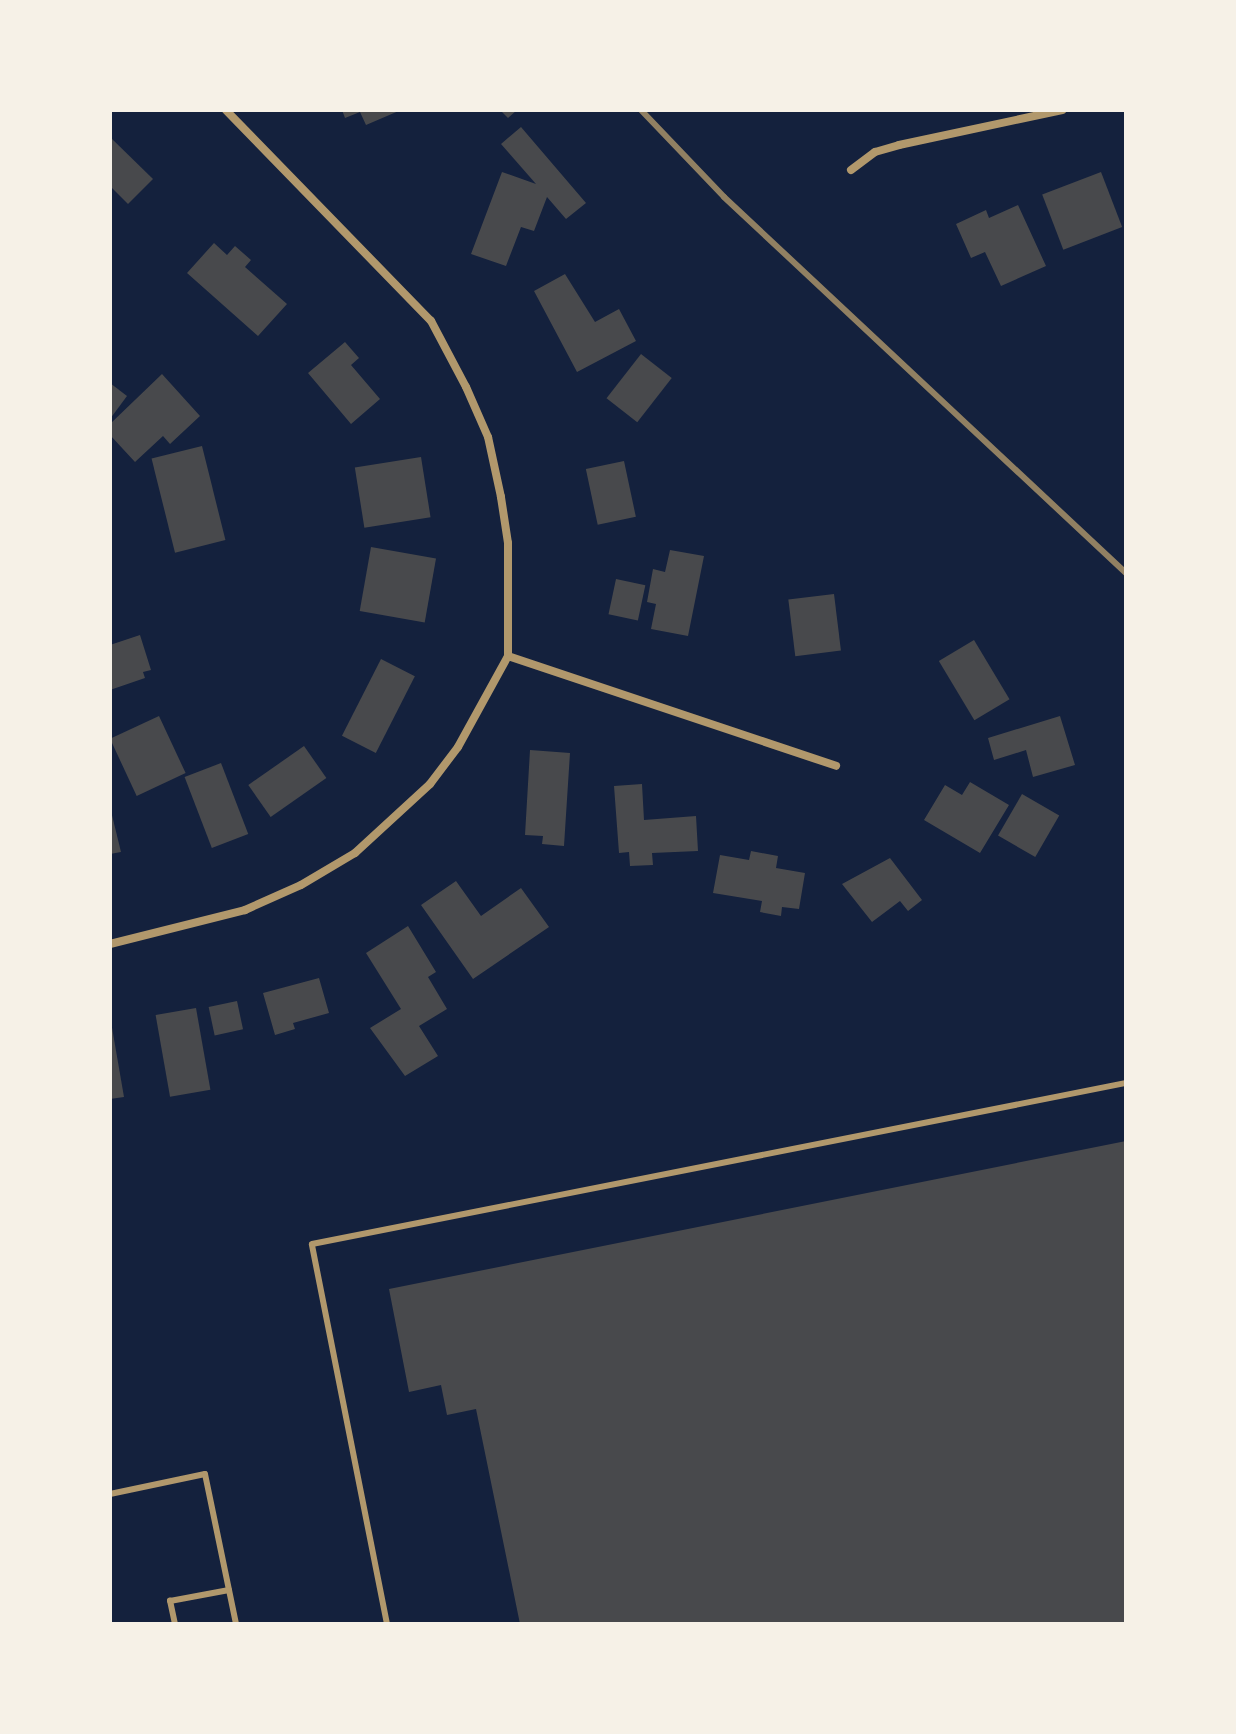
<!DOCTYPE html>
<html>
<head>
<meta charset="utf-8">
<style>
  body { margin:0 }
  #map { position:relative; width:1236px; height:1734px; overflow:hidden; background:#14213d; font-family:"Space Grotesk",sans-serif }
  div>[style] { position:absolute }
  .building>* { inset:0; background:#48494c; transform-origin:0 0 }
  .service>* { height:6px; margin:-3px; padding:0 3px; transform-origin:3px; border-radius:3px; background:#b1986c }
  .minor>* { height:8px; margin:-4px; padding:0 4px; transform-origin:4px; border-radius:4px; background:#b1986c }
  .rail>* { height:6px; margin:-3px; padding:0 3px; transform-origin:3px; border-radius:3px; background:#918062 }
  span { translate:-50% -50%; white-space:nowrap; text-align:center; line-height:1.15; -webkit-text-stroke:8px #f6f1e7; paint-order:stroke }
  .frame { position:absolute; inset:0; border:112px solid #f6f1e7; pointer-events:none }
</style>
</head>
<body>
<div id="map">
  <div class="building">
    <i style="clip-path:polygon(342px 110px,401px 110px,366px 125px,360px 112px,345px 118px)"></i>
    <i style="clip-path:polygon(500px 110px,517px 110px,508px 118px)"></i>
    <i style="clip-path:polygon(521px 127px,586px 203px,566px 219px,547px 197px,534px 231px,521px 227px,506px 266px,471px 254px,502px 172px,536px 184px,501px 144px)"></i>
    <i style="clip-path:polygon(110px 137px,153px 179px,128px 204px,110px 186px)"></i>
    <i style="left:1101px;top:172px;width:59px;height:63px;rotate:69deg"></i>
    <i style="clip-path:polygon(1018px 205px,1046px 266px,1001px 286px,985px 252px,971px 258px,956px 224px,986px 210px,989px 218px)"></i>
    <i style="clip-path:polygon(214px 243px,227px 255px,235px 246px,251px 260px,245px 267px,287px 304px,258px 336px,187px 273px)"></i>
    <i style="clip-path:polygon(565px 274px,595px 322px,619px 309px,636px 341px,577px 372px,534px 291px)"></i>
    <i style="clip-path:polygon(345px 342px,359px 358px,351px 365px,380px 399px,351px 424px,308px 373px)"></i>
    <i style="left:641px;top:354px;width:39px;height:56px;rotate:38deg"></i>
    <i style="clip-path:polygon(162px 374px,200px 416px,170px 444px,163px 436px,135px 462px,110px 435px,110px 424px)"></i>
    <i style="clip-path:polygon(110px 383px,127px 396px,110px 419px)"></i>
    <i style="left:202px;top:446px;width:97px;height:52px;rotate:76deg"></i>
    <i style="left:421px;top:457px;width:61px;height:67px;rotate:81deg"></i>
    <i style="left:624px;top:461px;width:57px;height:39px;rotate:78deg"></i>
    <i style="left:371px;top:547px;width:66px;height:65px;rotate:10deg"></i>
    <i style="clip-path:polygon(670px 550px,704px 556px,688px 636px,651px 629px,656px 604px,647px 602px,653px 569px,665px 572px)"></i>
    <i style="left:616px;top:579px;width:30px;height:36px;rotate:12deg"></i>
    <i style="left:834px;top:594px;width:57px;height:46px;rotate:83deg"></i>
    <i style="clip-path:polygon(140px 635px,151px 670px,143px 672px,145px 678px,110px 690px,110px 645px)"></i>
    <i style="left:974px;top:640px;width:69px;height:41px;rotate:59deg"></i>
    <i style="left:381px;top:659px;width:38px;height:86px;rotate:27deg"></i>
    <i style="left:159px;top:716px;width:63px;height:54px;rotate:65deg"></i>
    <i style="clip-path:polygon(1060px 716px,1075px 765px,1033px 777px,1026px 750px,994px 760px,988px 738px)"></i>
    <i style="left:304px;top:746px;width:39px;height:68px;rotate:55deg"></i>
    <i style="clip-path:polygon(530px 750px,570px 753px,564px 846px,542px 844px,543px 836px,525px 835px)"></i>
    <i style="left:221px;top:763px;width:76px;height:39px;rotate:69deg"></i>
    <i style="clip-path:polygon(970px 782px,1009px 805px,980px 853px,924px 820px,945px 785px,962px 795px)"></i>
    <i style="clip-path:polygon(642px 784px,644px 820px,696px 816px,698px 851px,652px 853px,653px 865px,630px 866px,629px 852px,619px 853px,614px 786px)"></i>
    <i style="left:1022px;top:794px;width:43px;height:48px;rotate:30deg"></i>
    <i style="clip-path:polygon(110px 807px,121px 852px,110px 854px)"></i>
    <i style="clip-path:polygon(751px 851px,778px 856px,776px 868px,805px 873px,799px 909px,782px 907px,781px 916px,760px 912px,762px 901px,713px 893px,720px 855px,749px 860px)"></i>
    <i style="clip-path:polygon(890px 858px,922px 900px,908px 911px,900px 901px,872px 922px,842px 884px)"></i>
    <i style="clip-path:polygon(456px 881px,481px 916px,521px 888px,549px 927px,473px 979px,421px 905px)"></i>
    <i style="clip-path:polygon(408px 926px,436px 972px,428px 977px,447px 1009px,419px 1026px,438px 1056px,405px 1076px,370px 1028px,401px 1009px,366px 953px)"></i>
    <i style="clip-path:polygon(319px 978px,329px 1013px,293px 1023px,295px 1029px,275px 1035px,263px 993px)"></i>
    <i style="left:237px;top:1001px;width:29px;height:29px;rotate:78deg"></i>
    <i style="left:196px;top:1008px;width:83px;height:41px;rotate:80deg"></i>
    <i style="clip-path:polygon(110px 1016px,124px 1097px,110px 1099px)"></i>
    <i style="clip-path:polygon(1126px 1141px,1126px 1624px,520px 1624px,476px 1409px,447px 1415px,441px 1385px,409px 1392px,389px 1289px)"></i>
  </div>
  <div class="service">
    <i style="left:110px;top:1494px;width:97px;rotate:-11.9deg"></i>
    <i style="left:205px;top:1474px;width:153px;rotate:78.3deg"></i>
    <i style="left:175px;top:1624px;width:24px;rotate:-102deg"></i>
    <i style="left:170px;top:1601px;width:60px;rotate:-10.6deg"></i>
    <i style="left:387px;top:1624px;width:387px;rotate:-101.2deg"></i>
    <i style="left:312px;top:1244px;width:830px;rotate:-11.19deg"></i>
  </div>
  <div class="minor">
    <i style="left:851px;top:170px;width:30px;rotate:-37deg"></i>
    <i style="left:875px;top:152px;width:25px;rotate:-16deg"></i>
    <i style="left:899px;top:145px;width:167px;rotate:-12.1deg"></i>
    <i style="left:508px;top:656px;width:346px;rotate:18.5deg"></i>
    <i style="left:110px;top:944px;width:139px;rotate:-14.1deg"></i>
    <i style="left:245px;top:910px;width:61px;rotate:-24.1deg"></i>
    <i style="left:301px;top:885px;width:63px;rotate:-30.7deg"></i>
    <i style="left:355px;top:853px;width:102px;rotate:-42.6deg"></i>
    <i style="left:430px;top:784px;width:46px;rotate:-52.9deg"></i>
    <i style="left:458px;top:747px;width:104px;rotate:-61.2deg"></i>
    <i style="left:508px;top:656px;width:113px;rotate:-90deg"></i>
    <i style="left:508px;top:543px;width:47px;rotate:-98.7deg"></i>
    <i style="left:501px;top:497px;width:61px;rotate:-102.2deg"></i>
    <i style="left:488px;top:437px;width:55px;rotate:-113.7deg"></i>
    <i style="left:466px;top:387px;width:75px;rotate:-117.9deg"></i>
    <i style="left:431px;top:321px;width:294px;rotate:-134.2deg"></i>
  </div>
  <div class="rail">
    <i style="left:641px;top:110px;width:120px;rotate:46.3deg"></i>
    <i style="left:724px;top:197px;width:550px;rotate:43.09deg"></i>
  </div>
  <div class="frame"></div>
</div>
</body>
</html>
